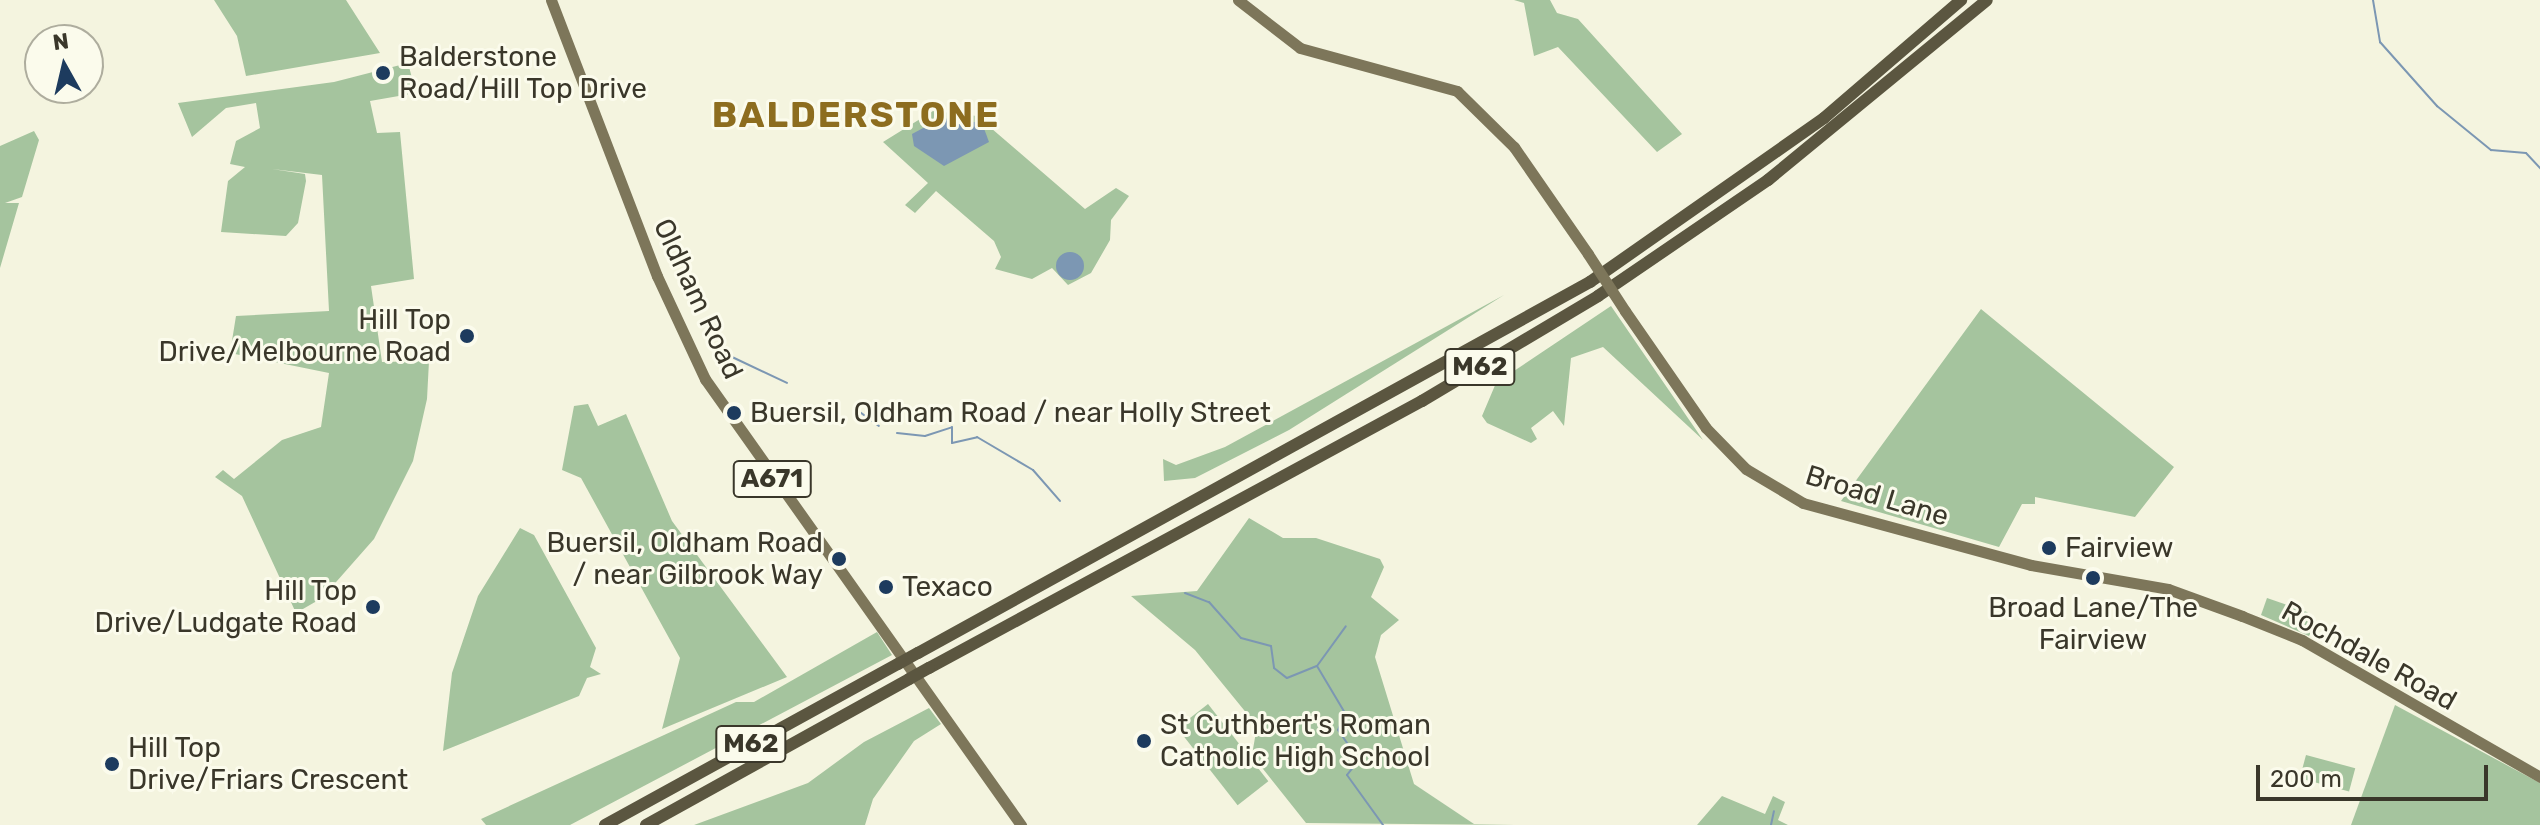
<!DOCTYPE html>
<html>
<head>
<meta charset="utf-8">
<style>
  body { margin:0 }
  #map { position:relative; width:2540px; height:825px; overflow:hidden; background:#f4f4df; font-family:Rubik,sans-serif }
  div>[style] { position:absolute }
  .green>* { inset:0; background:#a5c49e; transform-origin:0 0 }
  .water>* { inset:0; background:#7c97b3 }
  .round { border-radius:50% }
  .stream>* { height:2px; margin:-1px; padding:0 1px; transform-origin:1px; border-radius:1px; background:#7c97b3 }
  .major>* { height:11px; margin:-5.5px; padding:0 5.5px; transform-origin:5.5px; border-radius:5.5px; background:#7d765a }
  .highway>* { height:12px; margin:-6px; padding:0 6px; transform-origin:6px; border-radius:6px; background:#5b5640 }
  .major-bridge>* { height:11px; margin:-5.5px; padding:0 5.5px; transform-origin:5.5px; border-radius:5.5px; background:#7d765a }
  .highway-bridge>* { height:12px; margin:-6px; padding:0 6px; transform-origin:6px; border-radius:6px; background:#5b5640 }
  .dots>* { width:22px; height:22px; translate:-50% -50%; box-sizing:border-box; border:4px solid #fbfbec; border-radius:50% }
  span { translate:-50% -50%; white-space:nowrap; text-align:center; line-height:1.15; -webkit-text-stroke:6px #fbfbec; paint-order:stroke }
  .shield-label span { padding:2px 6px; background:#fbfbec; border:2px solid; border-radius:6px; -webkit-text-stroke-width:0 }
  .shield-label { font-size:26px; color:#3a372a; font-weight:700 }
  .poi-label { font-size:28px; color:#3a372a }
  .left { translate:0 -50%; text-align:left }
  .right { translate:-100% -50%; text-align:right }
  .street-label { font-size:28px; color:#3a372a }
  .district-label { font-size:36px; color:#8d6d1f; font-weight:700; letter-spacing:2px }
  .north { position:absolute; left:24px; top:24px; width:80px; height:80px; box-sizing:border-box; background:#fbfbec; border:2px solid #aead9e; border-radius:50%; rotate:352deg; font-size:22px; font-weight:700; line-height:32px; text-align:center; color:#3a372a }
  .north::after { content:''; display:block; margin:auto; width:28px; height:36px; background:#1d3b5e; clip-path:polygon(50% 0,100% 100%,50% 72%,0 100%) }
  .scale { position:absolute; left:2256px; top:765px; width:232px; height:36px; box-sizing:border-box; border:4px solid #3a372a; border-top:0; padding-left:10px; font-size:24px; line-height:28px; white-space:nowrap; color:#3a372a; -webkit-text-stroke:6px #fbfbec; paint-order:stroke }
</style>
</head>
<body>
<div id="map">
  <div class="green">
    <i style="clip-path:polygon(214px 0,346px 0,380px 53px,246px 76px,237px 36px)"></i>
    <i style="clip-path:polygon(1514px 0,1550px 0,1557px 13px,1578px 19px,1682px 134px,1657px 152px,1558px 47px,1534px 56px,1524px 3px)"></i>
    <i style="clip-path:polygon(408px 63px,416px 93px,370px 101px,377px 133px,400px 132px,414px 279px,371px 286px,382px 362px,429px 361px,427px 399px,413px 461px,374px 539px,322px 598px,296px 613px,242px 496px,215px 477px,223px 470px,234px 479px,282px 440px,321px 427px,329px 373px,230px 353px,236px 316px,329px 311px,322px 175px,272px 169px,305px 174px,306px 181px,298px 223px,286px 236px,221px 232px,228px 181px,245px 167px,230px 164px,236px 141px,260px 128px,256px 103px,226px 108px,192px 137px,178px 103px,334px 82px)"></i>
    <i style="clip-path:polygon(933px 111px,977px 116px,1085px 209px,1116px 188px,1129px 196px,1111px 220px,1110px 240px,1091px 273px,1068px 285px,1052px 268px,1032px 279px,995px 269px,1001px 257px,994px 241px,936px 191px,915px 213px,905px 205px,928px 183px,883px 142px)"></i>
    <i style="clip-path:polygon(34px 131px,39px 140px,22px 197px,5px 203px,19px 203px,0 268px,0 146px)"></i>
    <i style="clip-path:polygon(1504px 295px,1289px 430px,1195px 478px,1164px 481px,1163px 459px,1176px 465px,1225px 447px)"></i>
    <i style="clip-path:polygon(1611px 306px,1703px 440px,1603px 347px,1571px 358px,1564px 426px,1553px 411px,1531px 428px,1537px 439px,1531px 443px,1487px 423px,1482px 416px,1496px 383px)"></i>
    <i style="clip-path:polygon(1981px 309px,2174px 467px,2135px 517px,2035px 497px,2035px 504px,2022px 504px,1999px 547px,1841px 501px)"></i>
    <i style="clip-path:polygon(588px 404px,598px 426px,626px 414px,672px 521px,787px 677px,662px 729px,680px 658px,581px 478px,562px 470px,574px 406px)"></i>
    <i style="clip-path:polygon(1249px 518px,1283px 538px,1316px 538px,1380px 559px,1384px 567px,1371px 597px,1399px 620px,1381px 635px,1375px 657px,1414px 784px,1474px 824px,1515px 825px,1306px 823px,1252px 755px,1257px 726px,1195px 650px,1131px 596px,1197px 591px)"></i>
    <i style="clip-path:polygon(520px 528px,534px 535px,596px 648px,590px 667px,601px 674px,587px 678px,579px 696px,443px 751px,452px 673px,478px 596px)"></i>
    <i style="clip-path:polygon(2267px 598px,2307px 612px,2316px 622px,2309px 636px,2261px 615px)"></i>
    <i style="clip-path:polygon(877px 632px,892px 655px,570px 825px,486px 825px,481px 819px,736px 702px,754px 702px)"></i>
    <i style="left:1208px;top:704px;width:98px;height:39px;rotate:52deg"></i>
    <i style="clip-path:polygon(2395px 705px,2540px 783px,2540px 825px,2351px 825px)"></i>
    <i style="clip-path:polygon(929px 708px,941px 724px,914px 741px,873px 799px,865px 825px,694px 825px,808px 783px,864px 742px)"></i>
    <i style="left:2306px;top:755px;width:51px;height:24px;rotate:15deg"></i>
    <i style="clip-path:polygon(1722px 796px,1765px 814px,1773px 796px,1785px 802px,1778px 820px,1788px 825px,1697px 825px)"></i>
  </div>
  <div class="water">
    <i style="clip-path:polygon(942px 118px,982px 123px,989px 142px,944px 166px,914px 146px,912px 134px)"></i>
    <i class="round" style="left:1056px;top:252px;width:28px;height:28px"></i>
  </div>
  <div class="stream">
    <i style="left:2373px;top:0;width:43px;rotate:80.5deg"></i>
    <i style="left:2380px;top:42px;width:86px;rotate:48.3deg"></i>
    <i style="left:2437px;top:106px;width:70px;rotate:39.2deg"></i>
    <i style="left:2491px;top:150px;width:35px;rotate:5deg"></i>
    <i style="left:2526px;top:153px;width:21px;rotate:47deg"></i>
    <i style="left:730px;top:356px;width:63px;rotate:25.3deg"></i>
    <i style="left:857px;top:410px;width:27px;rotate:36deg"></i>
    <i style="left:897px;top:433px;width:28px;rotate:6deg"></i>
    <i style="left:925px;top:436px;width:28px;rotate:-18deg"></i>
    <i style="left:952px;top:427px;width:16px;rotate:90deg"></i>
    <i style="left:952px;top:443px;width:26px;rotate:-13deg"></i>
    <i style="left:977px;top:437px;width:65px;rotate:30.5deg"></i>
    <i style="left:1033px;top:470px;width:41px;rotate:48.9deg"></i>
    <i style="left:1185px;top:593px;width:26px;rotate:21deg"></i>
    <i style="left:1209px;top:602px;width:48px;rotate:48.4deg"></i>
    <i style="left:1241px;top:638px;width:31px;rotate:15deg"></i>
    <i style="left:1271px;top:646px;width:22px;rotate:82deg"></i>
    <i style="left:1274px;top:668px;width:16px;rotate:38deg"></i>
    <i style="left:1287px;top:678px;width:32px;rotate:-22deg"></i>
    <i style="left:1317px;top:666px;width:55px;rotate:59.2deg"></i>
    <i style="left:1345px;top:713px;width:18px;rotate:112deg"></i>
    <i style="left:1338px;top:730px;width:37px;rotate:55deg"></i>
    <i style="left:1359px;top:760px;width:19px;rotate:129deg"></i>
    <i style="left:1347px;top:775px;width:62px;rotate:54.2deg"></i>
    <i style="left:1317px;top:666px;width:49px;rotate:-54.1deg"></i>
    <i style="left:1771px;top:825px;width:14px;rotate:-78deg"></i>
  </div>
  <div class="major">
    <i style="left:551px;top:0;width:296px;rotate:69deg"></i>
    <i style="left:657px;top:276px;width:114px;rotate:65deg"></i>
    <i style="left:705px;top:379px;width:547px;rotate:54.68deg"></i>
    <i style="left:1238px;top:0;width:78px;rotate:37.7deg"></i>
    <i style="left:1300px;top:48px;width:163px;rotate:15.3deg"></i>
    <i style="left:1457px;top:91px;width:80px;rotate:44.5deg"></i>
    <i style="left:1514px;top:147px;width:130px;rotate:55.3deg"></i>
    <i style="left:1625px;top:311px;width:142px;rotate:55.3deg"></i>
    <i style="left:1706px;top:428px;width:57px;rotate:45.7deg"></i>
    <i style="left:1746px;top:469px;width:66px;rotate:30.8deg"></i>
    <i style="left:1803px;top:503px;width:236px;rotate:15.2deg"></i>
    <i style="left:2031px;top:565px;width:139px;rotate:9.9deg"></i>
    <i style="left:2168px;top:589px;width:79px;rotate:20deg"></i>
    <i style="left:2242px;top:616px;width:65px;rotate:21.8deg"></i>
    <i style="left:2302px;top:640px;width:275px;rotate:29.9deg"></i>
  </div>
  <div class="highway">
    <i style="left:918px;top:653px;width:768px;rotate:-28.9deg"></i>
    <i style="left:1590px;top:282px;width:286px;rotate:-35deg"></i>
    <i style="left:1824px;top:118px;width:181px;rotate:-40.7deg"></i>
    <i style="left:929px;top:668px;width:561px;rotate:-28.44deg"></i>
    <i style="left:1422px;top:401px;width:205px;rotate:-30.8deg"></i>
    <i style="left:1598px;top:296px;width:206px;rotate:-34.3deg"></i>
    <i style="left:1768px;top:180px;width:283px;rotate:-39.4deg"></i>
    <i style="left:605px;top:825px;width:334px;rotate:-28.8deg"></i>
    <i style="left:646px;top:825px;width:301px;rotate:-29deg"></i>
  </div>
  <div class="major-bridge">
    <i style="left:1588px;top:254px;width:68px;rotate:57deg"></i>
  </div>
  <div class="highway-bridge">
    <i style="left:898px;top:664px;width:23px;rotate:-29deg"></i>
    <i style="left:909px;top:679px;width:23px;rotate:-29deg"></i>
  </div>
  <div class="dots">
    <i style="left:383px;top:73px;background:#1d3b5e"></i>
    <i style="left:467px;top:336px;background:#1d3b5e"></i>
    <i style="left:734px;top:413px;background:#1d3b5e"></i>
    <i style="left:2049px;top:548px;background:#1d3b5e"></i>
    <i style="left:839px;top:559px;background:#1d3b5e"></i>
    <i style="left:2093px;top:578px;background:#1d3b5e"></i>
    <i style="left:886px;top:587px;background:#1d3b5e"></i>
    <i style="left:373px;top:607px;background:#1d3b5e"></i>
    <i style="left:1144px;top:741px;background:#1d3b5e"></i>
    <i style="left:112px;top:764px;background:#1d3b5e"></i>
  </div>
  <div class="shield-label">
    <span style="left:1480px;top:367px">M62</span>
    <span style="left:772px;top:479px">A671</span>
    <span style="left:751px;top:744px">M62</span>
  </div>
  <div class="poi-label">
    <span class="left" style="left:399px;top:73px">Balderstone<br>Road/Hill Top Drive</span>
    <span class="right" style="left:451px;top:336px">Hill Top<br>Drive/Melbourne Road</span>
    <span class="left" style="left:750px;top:413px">Buersil, Oldham Road / near Holly Street</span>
    <span class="right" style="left:823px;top:559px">Buersil, Oldham Road<br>/ near Gilbrook Way</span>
    <span class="left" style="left:2065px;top:548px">Fairview</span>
    <span class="left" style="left:902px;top:587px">Texaco</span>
    <span class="right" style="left:357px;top:607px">Hill Top<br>Drive/Ludgate Road</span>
    <span style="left:2093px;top:624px">Broad Lane/The<br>Fairview</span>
    <span class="left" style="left:1160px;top:741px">St Cuthbert's Roman<br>Catholic High School</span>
    <span class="left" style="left:128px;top:764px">Hill Top<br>Drive/Friars Crescent</span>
  </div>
  <div class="street-label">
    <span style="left:698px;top:299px;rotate:65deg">Oldham Road</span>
    <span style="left:1877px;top:496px;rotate:17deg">Broad Lane</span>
    <span style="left:2369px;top:656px;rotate:29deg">Rochdale Road</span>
  </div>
  <div class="district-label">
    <span style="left:856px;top:115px">BALDERSTONE</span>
  </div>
  <div class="north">N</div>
  <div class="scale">200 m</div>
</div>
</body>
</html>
